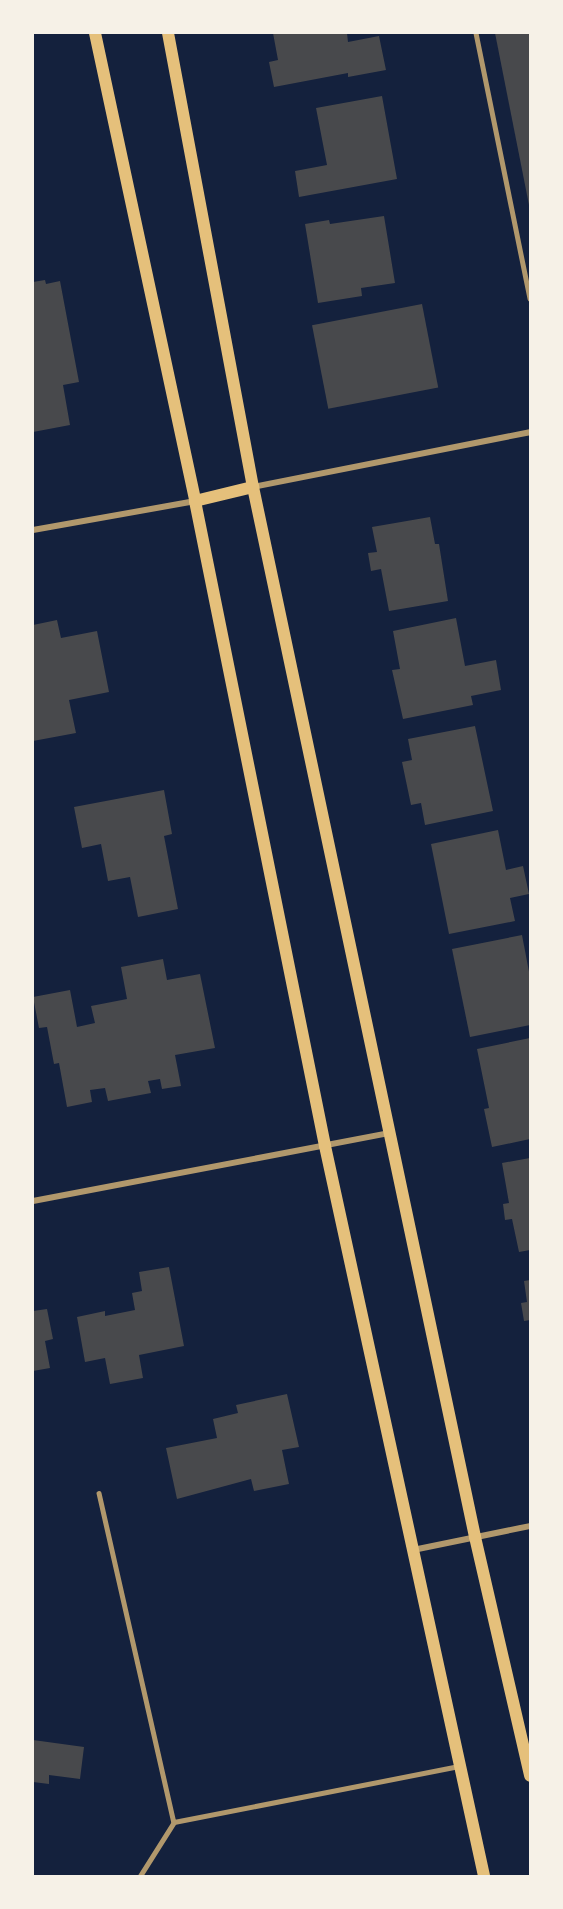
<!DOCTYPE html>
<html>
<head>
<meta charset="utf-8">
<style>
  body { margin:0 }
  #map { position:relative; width:563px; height:1909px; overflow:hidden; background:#14213d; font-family:"Exo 2",sans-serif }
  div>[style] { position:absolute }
  .building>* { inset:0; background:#48494c; transform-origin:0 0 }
  .service>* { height:4.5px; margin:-2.25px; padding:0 2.25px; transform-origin:2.25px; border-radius:2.25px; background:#b1986c }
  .minor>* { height:6px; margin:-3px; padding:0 3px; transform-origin:3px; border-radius:3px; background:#b1986c }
  .secondary>* { height:12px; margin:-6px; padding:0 6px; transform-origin:6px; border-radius:6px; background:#e5c07b }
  span { translate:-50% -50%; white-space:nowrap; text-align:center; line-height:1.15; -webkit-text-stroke:6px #f6f1e7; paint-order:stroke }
  .frame { position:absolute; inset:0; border:34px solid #f6f1e7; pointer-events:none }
</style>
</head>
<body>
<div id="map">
  <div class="building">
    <i style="clip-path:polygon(273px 33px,347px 33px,348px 42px,379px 36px,386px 70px,348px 77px,348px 73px,274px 87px,269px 62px,278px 60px)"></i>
    <i style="clip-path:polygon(495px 33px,530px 33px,530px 205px,529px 205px)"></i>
    <i style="clip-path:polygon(382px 96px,397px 179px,299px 197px,295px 171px,327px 165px,316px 108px)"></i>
    <i style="clip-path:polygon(384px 216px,395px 283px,361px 288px,362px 296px,318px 303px,305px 224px,329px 220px,330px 224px)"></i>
    <i style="clip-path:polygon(45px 280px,46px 284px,60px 281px,79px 382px,63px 385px,70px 425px,33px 432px,33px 282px)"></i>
    <i style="left:422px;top:304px;width:85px;height:112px;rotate:79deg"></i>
    <i style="clip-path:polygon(430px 517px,435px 544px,439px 544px,448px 601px,389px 611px,381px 569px,371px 571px,368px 553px,377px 552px,372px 527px)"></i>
    <i style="clip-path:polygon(456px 618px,465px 666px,496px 660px,501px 690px,471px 696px,473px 705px,403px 719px,392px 670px,400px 669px,393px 631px)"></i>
    <i style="clip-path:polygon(57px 620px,61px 638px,97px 631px,109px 692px,69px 700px,76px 733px,33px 741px,33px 625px)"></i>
    <i style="clip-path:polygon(475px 726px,493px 811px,425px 825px,421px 803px,411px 805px,402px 762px,412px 760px,408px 739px)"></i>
    <i style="clip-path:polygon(164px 790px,172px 834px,164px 836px,178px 909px,138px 917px,130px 877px,108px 881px,101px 844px,82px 848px,74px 807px)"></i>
    <i style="clip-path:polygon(498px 830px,506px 870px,523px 866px,529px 894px,510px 898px,515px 921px,449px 934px,431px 844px)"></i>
    <i style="clip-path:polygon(522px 935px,530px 977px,530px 1025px,470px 1037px,452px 949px)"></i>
    <i style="clip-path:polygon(163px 959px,167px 980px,200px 974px,215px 1048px,175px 1055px,181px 1086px,162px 1089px,160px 1079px,148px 1081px,151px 1093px,108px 1101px,105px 1088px,90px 1090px,92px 1102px,67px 1107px,59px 1063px,54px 1064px,47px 1027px,39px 1028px,33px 997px,70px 990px,77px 1027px,95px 1023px,91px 1006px,127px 999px,121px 967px)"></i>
    <i style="clip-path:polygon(530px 1038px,530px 1139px,492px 1147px,484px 1109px,489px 1108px,477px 1049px)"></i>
    <i style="clip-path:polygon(530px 1158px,530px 1250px,519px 1252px,512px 1219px,505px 1220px,503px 1204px,509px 1203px,502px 1163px)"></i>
    <i style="clip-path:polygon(169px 1267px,184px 1346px,139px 1355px,143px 1378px,110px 1384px,105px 1358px,85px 1362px,77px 1317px,105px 1311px,105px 1316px,135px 1310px,132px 1293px,142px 1291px,139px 1272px)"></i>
    <i style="clip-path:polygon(530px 1280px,530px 1320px,524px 1321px,521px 1303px,527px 1302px,524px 1281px)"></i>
    <i style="clip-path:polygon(47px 1309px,53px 1339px,45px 1341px,50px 1368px,33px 1371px,33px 1311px)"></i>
    <i style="clip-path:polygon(287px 1394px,299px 1447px,282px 1450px,289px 1484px,254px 1491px,251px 1479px,177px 1499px,166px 1448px,217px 1438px,213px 1419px,238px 1413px,236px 1405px)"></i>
    <i style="clip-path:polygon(33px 1740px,84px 1747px,80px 1779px,49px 1775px,49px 1784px,33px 1782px)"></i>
  </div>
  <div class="service">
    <i style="left:476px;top:33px;width:271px;rotate:78.5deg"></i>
    <i style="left:99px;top:1493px;width:337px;rotate:77.2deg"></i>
    <i style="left:140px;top:1876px;width:64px;rotate:-57.8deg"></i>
    <i style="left:174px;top:1822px;width:290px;rotate:-11.1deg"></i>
  </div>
  <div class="minor">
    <i style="left:253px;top:487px;width:282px;rotate:-11.2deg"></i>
    <i style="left:33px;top:530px;width:165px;rotate:-10.1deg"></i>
    <i style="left:33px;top:1201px;width:362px;rotate:-10.8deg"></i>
    <i style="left:413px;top:1550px;width:119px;rotate:-11.6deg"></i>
  </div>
  <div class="secondary">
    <i style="left:95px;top:33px;width:479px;rotate:77.9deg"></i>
    <i style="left:195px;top:501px;width:658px;rotate:78.6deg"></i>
    <i style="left:325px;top:1146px;width:747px;rotate:77.71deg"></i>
    <i style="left:168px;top:33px;width:462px;rotate:79.4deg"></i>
    <i style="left:253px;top:487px;width:1073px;rotate:78.06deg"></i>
    <i style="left:475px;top:1537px;width:245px;rotate:77deg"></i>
    <i style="left:195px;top:501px;width:60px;rotate:-13.6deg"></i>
  </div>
  <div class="frame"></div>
</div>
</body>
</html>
